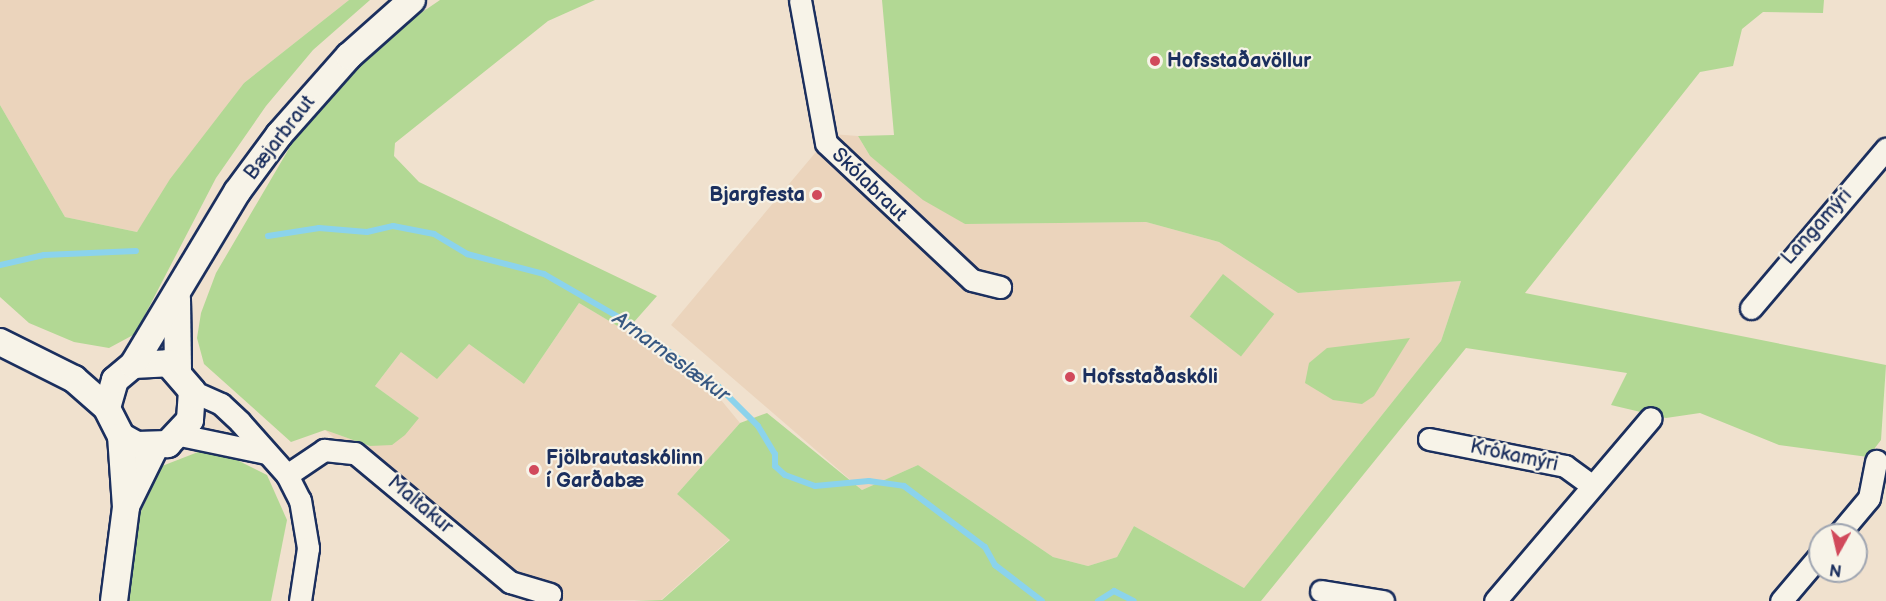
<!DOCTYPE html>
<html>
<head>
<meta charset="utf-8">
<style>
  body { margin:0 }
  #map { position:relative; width:1886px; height:601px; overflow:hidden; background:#f0e1ce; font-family:"Balsamiq Sans",sans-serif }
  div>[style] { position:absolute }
  .built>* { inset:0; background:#ebd4bc }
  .green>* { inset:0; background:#b2d894; transform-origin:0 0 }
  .stream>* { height:6px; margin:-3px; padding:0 3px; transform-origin:3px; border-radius:3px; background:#8bd3ec }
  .roads { filter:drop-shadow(2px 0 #1b2f5e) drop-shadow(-2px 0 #1b2f5e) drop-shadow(0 2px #1b2f5e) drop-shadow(0 -2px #1b2f5e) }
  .minor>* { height:21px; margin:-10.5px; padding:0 10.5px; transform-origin:10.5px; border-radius:10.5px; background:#f7f3e8 }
  .tertiary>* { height:26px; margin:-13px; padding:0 13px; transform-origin:13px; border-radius:13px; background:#f7f3e8 }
  .dots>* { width:16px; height:16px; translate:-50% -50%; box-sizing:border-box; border:3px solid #f7f3e8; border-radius:50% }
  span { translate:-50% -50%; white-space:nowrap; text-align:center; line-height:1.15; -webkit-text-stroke:4.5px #f7f3e8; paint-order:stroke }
  .poi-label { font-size:20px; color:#1b2f5e; font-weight:700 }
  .left { translate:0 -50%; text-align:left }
  .right { translate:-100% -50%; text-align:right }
  .street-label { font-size:20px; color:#1b2f5e }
  .water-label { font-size:21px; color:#375882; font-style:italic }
  .north { position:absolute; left:1808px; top:523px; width:60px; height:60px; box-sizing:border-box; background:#f7f3e8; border:2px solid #9fa5b1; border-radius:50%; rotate:188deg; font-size:16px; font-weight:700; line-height:24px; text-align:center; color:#1b2f5e }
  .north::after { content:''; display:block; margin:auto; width:21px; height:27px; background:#d1495b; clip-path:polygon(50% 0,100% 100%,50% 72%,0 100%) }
</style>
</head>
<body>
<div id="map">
  <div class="built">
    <i style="clip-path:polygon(0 0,349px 0,244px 83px,137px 232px,65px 217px,0 105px)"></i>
    <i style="clip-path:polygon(831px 134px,858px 136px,870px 156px,965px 224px,1146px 222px,1219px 242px,1298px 293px,1461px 281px,1441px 341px,1244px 588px,1134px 526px,1117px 557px,1088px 566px,1053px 557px,918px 465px,862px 490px,671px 325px)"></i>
    <i style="clip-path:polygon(579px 303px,665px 354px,712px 389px,740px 423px,677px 494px,730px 539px,661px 600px,534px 601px,503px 586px,325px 430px,370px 446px,419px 418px,375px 386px,401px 352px,469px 344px,524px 384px)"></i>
  </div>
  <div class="green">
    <i style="clip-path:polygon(349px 0,370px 0,313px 50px,266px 106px,216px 178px,135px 334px,109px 348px,74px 342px,29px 323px,0 297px,0 105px,65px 217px,137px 232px,170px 179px,244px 83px)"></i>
    <i style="clip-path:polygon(440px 0,595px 0,548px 21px,395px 143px,394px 156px,419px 182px,657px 296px,626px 331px,579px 303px,524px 384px,469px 344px,437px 379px,401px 352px,375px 386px,419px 418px,405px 435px,392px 445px,370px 446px,325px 430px,291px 442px,204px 364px,197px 338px,201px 313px,216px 273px,294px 140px,335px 89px,399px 28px)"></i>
    <i style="clip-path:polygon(882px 0,1824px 0,1823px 13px,1763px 12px,1742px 29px,1733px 66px,1700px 72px,1525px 293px,1886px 365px,1881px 440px,1868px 457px,1779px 445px,1700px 413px,1666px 418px,1611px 405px,1627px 373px,1466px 348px,1261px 601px,634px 601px,662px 600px,730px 540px,677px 494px,740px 423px,767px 413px,862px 490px,918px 465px,1053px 557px,1088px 566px,1117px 557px,1134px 526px,1244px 588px,1441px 341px,1461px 281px,1298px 293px,1219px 242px,1146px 222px,965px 224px,923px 200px,870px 156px,858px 136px,894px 135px)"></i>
    <i style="left:1223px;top:274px;width:65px;height:54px;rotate:38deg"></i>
    <i style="clip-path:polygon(1410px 338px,1374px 396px,1362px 404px,1333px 400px,1305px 383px,1309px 363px,1327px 348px)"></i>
    <i style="clip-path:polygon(211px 447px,267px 475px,287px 520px,271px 601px,126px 601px,137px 520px,162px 466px)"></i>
  </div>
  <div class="stream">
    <i style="left:268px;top:236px;width:52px;rotate:-8.9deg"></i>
    <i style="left:319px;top:228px;width:48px;rotate:4.8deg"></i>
    <i style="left:367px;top:232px;width:27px;rotate:-13deg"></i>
    <i style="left:393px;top:226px;width:42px;rotate:11deg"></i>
    <i style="left:434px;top:234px;width:39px;rotate:31deg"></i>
    <i style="left:467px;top:254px;width:80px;rotate:14.6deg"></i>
    <i style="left:544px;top:274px;width:96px;rotate:30deg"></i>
    <i style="left:627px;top:322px;width:113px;rotate:35.2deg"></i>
    <i style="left:719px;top:387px;width:55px;rotate:45deg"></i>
    <i style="left:758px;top:426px;width:33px;rotate:59deg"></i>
    <i style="left:775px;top:454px;width:12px;rotate:90deg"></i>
    <i style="left:775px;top:466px;width:13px;rotate:42deg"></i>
    <i style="left:785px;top:475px;width:32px;rotate:20deg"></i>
    <i style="left:815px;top:486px;width:54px;rotate:-5.3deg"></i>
    <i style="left:869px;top:481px;width:35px;rotate:8deg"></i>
    <i style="left:904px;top:486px;width:101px;rotate:37deg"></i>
    <i style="left:985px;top:547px;width:21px;rotate:61deg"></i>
    <i style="left:995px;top:565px;width:59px;rotate:37.5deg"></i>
    <i style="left:0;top:265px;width:45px;rotate:-12.8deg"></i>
    <i style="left:44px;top:255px;width:92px;rotate:-2.5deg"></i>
    <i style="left:1098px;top:601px;width:19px;rotate:-32deg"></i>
    <i style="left:1114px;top:591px;width:22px;rotate:27deg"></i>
  </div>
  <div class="roads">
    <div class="minor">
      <i style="left:800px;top:0;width:145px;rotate:79.7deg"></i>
      <i style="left:826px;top:143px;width:200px;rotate:43.2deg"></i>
      <i style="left:972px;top:280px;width:29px;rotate:14deg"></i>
      <i style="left:1751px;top:308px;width:209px;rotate:-49.7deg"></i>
      <i style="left:192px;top:391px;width:32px;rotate:24deg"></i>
      <i style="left:221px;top:404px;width:26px;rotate:43deg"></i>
      <i style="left:240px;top:422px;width:71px;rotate:48.4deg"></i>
      <i style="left:287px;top:475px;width:28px;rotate:63deg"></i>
      <i style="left:300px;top:500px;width:49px;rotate:80.5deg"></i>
      <i style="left:308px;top:548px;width:54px;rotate:98.6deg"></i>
      <i style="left:180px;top:435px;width:88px;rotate:11.8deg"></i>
      <i style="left:1429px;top:439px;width:139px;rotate:11.2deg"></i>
      <i style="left:1565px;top:466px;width:34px;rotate:36deg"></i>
      <i style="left:287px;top:475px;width:45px;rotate:-34deg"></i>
      <i style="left:324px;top:450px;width:31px;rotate:6deg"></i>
      <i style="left:355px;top:453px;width:202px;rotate:39.8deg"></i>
      <i style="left:510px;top:582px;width:42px;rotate:16.7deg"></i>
      <i style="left:1838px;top:535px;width:48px;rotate:-50deg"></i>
      <i style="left:1869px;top:498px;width:38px;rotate:-79deg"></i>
      <i style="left:1321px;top:591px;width:63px;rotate:9.2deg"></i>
      <i style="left:1495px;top:601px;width:240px;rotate:-49.6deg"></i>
      <i style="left:1781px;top:601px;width:60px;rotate:-49.7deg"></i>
    </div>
    <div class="tertiary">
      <i style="left:177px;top:299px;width:71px;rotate:89.2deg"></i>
      <i style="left:0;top:342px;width:83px;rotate:26.6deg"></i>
      <i style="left:74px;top:379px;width:44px;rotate:41.3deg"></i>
      <i style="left:133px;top:365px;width:35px;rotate:-3deg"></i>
      <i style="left:168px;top:363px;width:37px;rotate:49deg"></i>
      <i style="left:192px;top:391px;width:29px;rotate:94deg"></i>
      <i style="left:190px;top:420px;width:33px;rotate:133deg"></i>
      <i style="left:168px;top:444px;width:31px;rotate:178deg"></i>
      <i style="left:137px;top:445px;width:18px;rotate:-151deg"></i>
      <i style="left:121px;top:436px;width:31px;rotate:-117deg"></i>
      <i style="left:107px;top:408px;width:29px;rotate:-74deg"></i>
      <i style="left:115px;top:380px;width:23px;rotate:-40deg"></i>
      <i style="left:133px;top:365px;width:202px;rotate:-59deg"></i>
      <i style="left:237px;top:192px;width:71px;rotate:-53.6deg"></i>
      <i style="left:279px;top:135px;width:106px;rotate:-48.5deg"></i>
      <i style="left:349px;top:56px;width:84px;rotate:-41.6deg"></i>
      <i style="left:127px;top:504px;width:64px;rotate:-63.8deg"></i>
      <i style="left:114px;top:601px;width:95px;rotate:-82.7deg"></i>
      <i style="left:126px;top:507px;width:71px;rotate:-94deg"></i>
    </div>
  </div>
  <div class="dots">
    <i style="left:1155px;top:61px;background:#d1495b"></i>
    <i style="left:817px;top:195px;background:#d1495b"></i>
    <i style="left:1070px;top:377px;background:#d1495b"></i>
    <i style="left:534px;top:470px;background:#d1495b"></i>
  </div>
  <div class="poi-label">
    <span class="left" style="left:1167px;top:61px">Hofsstaðavöllur</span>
    <span class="right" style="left:805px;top:195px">Bjargfesta</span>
    <span class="left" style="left:1082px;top:377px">Hofsstaðaskóli</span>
    <span class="left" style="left:546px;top:470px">Fjölbrautaskólinn<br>í Garðabæ</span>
  </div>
  <div class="street-label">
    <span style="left:280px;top:138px;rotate:-52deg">Bæjarbraut</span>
    <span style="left:869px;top:185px;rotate:44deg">Skólabraut</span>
    <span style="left:1817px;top:227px;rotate:-48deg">Langamýri</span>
    <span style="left:1514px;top:456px;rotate:12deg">Krókamýri</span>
    <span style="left:420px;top:505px;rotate:40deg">Maltakur</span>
  </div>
  <div class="water-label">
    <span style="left:671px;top:357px;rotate:36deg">Arnarneslækur</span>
  </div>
  <div class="north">N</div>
</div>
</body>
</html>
